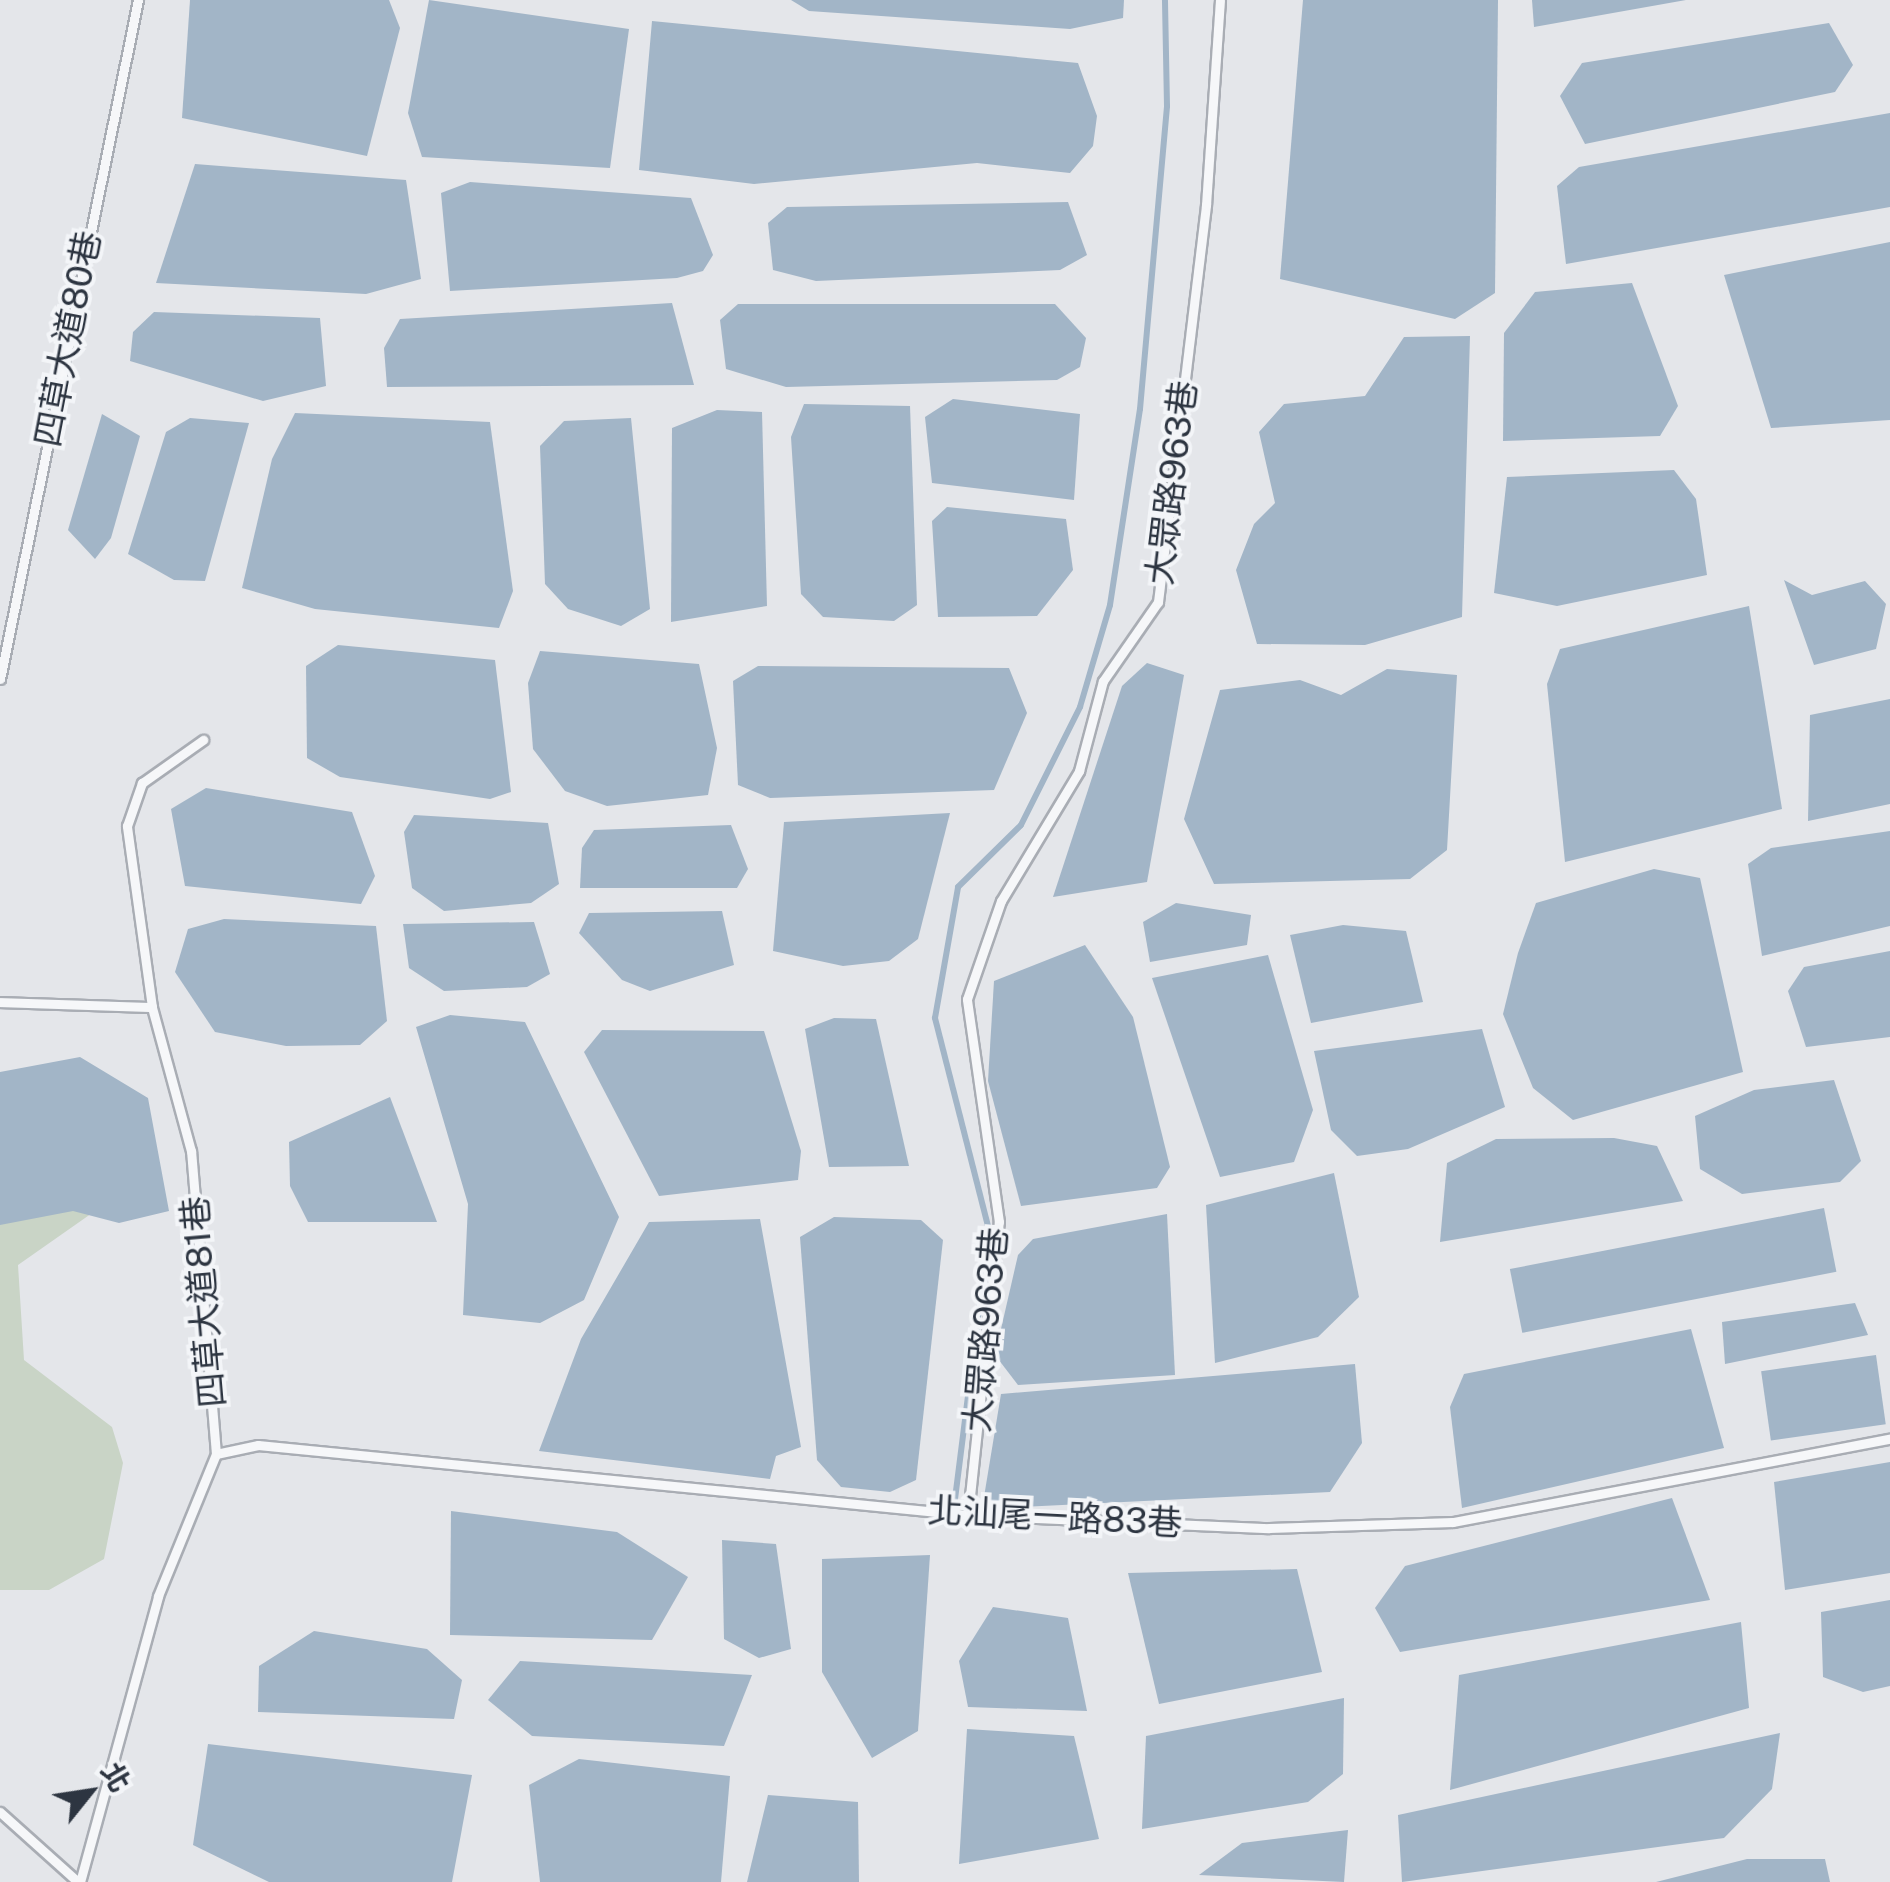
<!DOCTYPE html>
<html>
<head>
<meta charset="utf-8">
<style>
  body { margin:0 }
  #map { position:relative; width:1890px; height:1882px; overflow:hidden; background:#e4e6ea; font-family:"Public Sans","Noto Sans TC",sans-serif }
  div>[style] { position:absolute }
  .green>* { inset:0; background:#c9d4c6 }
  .water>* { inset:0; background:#a2b5c7; transform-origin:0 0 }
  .stream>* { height:6px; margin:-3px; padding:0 3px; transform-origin:3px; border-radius:3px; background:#a2b5c7 }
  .roads { filter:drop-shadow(2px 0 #a9adb4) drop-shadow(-2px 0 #a9adb4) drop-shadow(0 2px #a9adb4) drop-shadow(0 -2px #a9adb4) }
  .lane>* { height:9px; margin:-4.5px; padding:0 4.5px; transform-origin:4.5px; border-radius:4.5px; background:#f6f7f9 }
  span { translate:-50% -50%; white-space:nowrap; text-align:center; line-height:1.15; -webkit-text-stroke:8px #f3f5f8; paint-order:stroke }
  .street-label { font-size:35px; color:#2d3541 }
  .north { position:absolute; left:40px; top:1742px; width:100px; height:100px; -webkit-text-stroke:8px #f3f5f8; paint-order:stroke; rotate:60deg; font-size:28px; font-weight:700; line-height:40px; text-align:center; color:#2d3541 }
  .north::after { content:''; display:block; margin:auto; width:35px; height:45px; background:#2d3541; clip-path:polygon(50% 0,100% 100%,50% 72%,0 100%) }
</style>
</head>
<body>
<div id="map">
  <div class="green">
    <i style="clip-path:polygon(0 1187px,105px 1204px,18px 1265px,24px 1360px,112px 1427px,123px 1463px,104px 1559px,49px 1590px,0 1590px)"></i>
  </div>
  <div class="water">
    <i style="clip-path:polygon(190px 0,389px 0,400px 28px,367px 156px,182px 118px)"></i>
    <i style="clip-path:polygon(429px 0,629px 29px,610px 168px,422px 157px,408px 113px)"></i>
    <i style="clip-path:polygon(791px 0,1124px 0,1123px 18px,1070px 29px,809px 11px)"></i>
    <i style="clip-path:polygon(1303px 0,1498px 0,1495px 293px,1455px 319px,1280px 279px)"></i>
    <i style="clip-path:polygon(1532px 0,1686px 0,1534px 27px)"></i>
    <i style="clip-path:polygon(652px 21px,1078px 63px,1097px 116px,1093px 146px,1070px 173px,977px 163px,754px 184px,639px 170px)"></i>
    <i style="clip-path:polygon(1829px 23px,1853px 65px,1835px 92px,1585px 144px,1560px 96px,1582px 63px)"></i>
    <i style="clip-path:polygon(1890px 113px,1890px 207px,1566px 264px,1557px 186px,1579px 167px)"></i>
    <i style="clip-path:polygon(195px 164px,406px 180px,421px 279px,366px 294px,156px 283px)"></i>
    <i style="clip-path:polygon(470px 182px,691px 198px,713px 255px,703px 271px,677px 278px,450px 291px,441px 193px)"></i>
    <i style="clip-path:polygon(1068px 202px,1087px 255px,1060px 270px,816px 281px,773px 270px,768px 223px,787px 207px)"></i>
    <i style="clip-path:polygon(1890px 242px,1890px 420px,1771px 428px,1724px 275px)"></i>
    <i style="clip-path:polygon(1632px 283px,1678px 406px,1660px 436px,1503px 441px,1504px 333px,1535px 292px)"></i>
    <i style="clip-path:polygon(672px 303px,694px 385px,387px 387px,384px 348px,400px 319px)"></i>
    <i style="clip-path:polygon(738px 304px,1055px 304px,1086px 338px,1080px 367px,1057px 380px,786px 387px,726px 369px,720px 320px)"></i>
    <i style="clip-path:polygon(154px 312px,320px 318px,326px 386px,263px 401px,130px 361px,133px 332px)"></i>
    <i style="clip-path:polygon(1470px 336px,1462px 617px,1365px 645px,1257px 644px,1236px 570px,1254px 524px,1275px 503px,1259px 432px,1284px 404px,1365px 396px,1404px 337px)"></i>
    <i style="clip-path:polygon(953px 399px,1080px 414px,1074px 500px,932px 483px,925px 417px)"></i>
    <i style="clip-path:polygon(804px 404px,910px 406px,917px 605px,894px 621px,823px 617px,801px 594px,791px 437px)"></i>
    <i style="clip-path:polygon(717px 410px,762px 412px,767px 606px,671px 622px,672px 428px)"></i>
    <i style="clip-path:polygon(295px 413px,490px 422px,513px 591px,499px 628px,315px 609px,242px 588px,272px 459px)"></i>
    <i style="clip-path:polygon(102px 414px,140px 436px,111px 538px,95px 559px,68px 530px)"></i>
    <i style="clip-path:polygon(190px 418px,249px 423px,205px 581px,174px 580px,128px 554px,166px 432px)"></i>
    <i style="clip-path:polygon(631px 418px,650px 609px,621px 626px,568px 609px,545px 584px,540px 446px,564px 421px)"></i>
    <i style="clip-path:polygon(1674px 470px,1696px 499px,1707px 575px,1557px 606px,1494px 593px,1507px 477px)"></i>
    <i style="clip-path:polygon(947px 507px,1066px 519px,1073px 570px,1037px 616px,938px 617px,932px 521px)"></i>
    <i style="clip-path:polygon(1784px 580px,1812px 595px,1865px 581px,1886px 604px,1876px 649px,1814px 665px)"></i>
    <i style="clip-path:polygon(1749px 606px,1782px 809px,1565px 862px,1547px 684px,1560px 649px)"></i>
    <i style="clip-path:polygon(338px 645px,495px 660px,511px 792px,490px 799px,340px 777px,307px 758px,306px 666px)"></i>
    <i style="clip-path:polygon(540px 651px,699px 664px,717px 748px,708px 795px,607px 806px,565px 791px,533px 749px,528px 683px)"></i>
    <i style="clip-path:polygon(1147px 663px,1184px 675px,1147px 882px,1053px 897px,1122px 686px)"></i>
    <i style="clip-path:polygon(758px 666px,1009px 668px,1027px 713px,994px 790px,770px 798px,738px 785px,733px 681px)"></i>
    <i style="clip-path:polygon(1387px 669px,1457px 675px,1447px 850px,1410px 879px,1214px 884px,1184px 819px,1220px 690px,1300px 680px,1341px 695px)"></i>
    <i style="clip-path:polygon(1890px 699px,1890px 804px,1808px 821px,1810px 715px)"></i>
    <i style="clip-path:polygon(206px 788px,352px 812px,375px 876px,361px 904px,185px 886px,171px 809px)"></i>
    <i style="clip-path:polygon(950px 813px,918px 939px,889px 961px,843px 966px,773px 951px,784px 822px)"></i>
    <i style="clip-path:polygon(414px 815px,548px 823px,559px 884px,531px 903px,444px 911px,412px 888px,404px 832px)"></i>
    <i style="clip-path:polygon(731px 825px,748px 869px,737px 888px,580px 888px,582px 848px,594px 830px)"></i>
    <i style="clip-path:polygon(1890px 831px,1890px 926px,1762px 956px,1748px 864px,1771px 848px)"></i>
    <i style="clip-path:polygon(1654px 869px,1700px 878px,1743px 1072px,1573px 1120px,1533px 1088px,1503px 1014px,1518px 953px,1536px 903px)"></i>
    <i style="clip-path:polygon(1176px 903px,1251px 915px,1247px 945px,1150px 962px,1143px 922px)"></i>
    <i style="clip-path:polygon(722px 911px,734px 965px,650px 991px,622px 980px,579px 933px,589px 913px)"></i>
    <i style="clip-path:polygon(224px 919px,376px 926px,387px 1021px,360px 1045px,286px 1046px,215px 1032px,175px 972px,188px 929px)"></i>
    <i style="clip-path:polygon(534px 922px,550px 974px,527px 987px,444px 991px,409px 968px,403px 924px)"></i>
    <i style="clip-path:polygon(1343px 925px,1406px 931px,1423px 1002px,1311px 1023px,1290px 935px)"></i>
    <i style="clip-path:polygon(1085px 945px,1133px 1017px,1170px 1167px,1157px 1188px,1021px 1206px,988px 1081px,994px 981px)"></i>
    <i style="clip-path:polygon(1890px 951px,1890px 1037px,1806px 1047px,1788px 991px,1804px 967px)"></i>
    <i style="clip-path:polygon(1268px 955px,1313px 1110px,1294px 1162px,1220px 1177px,1152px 978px)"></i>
    <i style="clip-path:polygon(450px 1015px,525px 1022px,619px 1217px,584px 1300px,540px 1323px,463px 1315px,468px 1204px,416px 1027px)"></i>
    <i style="clip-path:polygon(834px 1018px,876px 1019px,909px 1166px,829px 1167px,805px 1029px)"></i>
    <i style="clip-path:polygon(1482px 1029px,1505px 1107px,1408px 1149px,1357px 1156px,1331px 1130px,1314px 1051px)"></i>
    <i style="clip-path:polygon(602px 1030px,764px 1031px,801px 1151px,798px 1180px,659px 1196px,584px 1052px)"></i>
    <i style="clip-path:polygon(80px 1057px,148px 1098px,169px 1211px,119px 1223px,73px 1211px,0 1225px,0 1072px)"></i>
    <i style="clip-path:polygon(1834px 1080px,1861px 1161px,1840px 1182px,1742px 1194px,1700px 1169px,1695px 1116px,1754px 1090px)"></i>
    <i style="clip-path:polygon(390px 1097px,437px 1222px,308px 1222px,290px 1186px,289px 1142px)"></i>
    <i style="clip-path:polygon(1614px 1138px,1657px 1146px,1683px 1201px,1440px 1242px,1447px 1163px,1496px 1139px)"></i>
    <i style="clip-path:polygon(1334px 1173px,1359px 1297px,1318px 1337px,1215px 1363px,1206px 1205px)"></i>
    <i style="left:1824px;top:1208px;width:65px;height:320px;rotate:79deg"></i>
    <i style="clip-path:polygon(1167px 1214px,1175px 1375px,1018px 1385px,995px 1355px,1018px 1255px,1033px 1239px)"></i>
    <i style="clip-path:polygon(834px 1217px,921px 1220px,943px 1240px,916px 1480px,890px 1492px,841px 1487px,817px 1460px,800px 1237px)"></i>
    <i style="clip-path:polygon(760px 1219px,801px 1447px,776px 1456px,770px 1479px,539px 1451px,581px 1339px,649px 1222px)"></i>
    <i style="clip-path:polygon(1855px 1303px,1868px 1335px,1725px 1364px,1722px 1322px)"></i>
    <i style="clip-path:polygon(1691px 1329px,1724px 1448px,1462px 1508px,1450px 1407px,1464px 1374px)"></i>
    <i style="left:1876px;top:1355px;width:70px;height:116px;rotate:82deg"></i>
    <i style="clip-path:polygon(1355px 1364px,1362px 1443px,1330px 1492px,982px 1509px,1001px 1394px)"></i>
    <i style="clip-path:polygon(1890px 1462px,1890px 1573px,1785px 1590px,1774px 1482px)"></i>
    <i style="clip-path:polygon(1672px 1498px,1710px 1600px,1400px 1652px,1375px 1608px,1405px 1566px)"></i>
    <i style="clip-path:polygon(451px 1511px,617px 1532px,688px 1577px,652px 1640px,450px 1635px)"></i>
    <i style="clip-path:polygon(722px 1540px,776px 1544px,791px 1649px,759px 1658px,724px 1639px)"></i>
    <i style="clip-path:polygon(930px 1555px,918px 1731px,872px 1758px,822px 1672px,822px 1559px)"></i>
    <i style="clip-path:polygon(1297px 1569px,1322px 1672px,1159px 1704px,1128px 1573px)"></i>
    <i style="clip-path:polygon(1890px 1600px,1890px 1686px,1863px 1692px,1823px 1677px,1821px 1612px)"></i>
    <i style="clip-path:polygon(993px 1607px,1068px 1618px,1087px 1711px,968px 1707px,959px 1661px)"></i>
    <i style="clip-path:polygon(1741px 1622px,1749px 1708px,1450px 1790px,1459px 1675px)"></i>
    <i style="clip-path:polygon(314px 1631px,427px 1649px,462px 1680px,454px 1719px,258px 1712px,259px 1666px)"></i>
    <i style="clip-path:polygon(520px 1661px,752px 1675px,724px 1746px,532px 1736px,488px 1700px)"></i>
    <i style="clip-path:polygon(1344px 1698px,1343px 1774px,1308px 1802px,1142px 1829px,1146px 1736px)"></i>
    <i style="clip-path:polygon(967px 1729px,1074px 1736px,1099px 1839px,959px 1864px)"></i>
    <i style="clip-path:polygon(1780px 1733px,1772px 1789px,1724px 1838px,1402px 1882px,1398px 1815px)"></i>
    <i style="clip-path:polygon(208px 1744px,472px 1775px,452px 1882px,269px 1882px,193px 1845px)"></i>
    <i style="clip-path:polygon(579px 1759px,730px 1776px,721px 1882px,540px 1882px,529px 1785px)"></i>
    <i style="clip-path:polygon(768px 1795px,858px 1802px,859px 1882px,747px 1882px)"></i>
    <i style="clip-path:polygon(1348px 1830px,1344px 1882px,1199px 1875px,1242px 1843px)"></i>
    <i style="clip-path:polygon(1747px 1859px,1825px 1859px,1830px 1882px,1656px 1882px)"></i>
  </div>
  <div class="stream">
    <i style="left:955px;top:1499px;width:271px;rotate:-82.8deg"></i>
    <i style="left:989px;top:1230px;width:219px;rotate:-104.3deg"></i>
    <i style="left:935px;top:1018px;width:133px;rotate:-80deg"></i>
    <i style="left:958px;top:887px;width:88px;rotate:-44.5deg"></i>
    <i style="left:1021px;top:825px;width:132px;rotate:-63.4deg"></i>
    <i style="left:1080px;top:707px;width:106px;rotate:-73.6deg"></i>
    <i style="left:1110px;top:605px;width:198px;rotate:-81.3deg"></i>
    <i style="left:1140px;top:409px;width:304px;rotate:-84.9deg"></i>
    <i style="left:1167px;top:106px;width:106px;rotate:-91.1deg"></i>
  </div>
  <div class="roads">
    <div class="lane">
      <i style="left:0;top:679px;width:693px;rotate:-78.51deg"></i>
      <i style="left:0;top:1002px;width:152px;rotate:1.9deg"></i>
      <i style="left:216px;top:1454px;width:43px;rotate:-12.1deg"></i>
      <i style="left:258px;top:1445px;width:713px;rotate:5.63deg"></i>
      <i style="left:968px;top:1515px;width:301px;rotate:2.5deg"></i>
      <i style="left:1269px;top:1528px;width:184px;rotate:-1.9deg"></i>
      <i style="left:1453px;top:1522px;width:445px;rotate:-10.8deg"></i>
      <i style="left:968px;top:1515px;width:295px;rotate:-84deg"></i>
      <i style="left:999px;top:1222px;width:225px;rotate:-98.2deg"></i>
      <i style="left:967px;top:999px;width:104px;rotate:-70.9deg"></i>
      <i style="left:1001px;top:901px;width:152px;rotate:-59deg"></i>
      <i style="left:1079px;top:771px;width:93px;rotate:-75.1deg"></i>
      <i style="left:1103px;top:681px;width:96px;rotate:-55.2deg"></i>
      <i style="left:1158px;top:602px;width:400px;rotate:-83.1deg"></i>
      <i style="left:1206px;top:205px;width:205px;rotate:-86.1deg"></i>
      <i style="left:0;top:1812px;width:105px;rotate:41.9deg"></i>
      <i style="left:80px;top:1882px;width:296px;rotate:-74.7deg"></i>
      <i style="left:158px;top:1596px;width:153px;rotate:-67.8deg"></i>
      <i style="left:216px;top:1454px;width:304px;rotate:-94.7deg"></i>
      <i style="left:191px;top:1151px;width:149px;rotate:-105.2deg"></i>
      <i style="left:152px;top:1007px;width:183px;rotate:-97.9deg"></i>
      <i style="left:127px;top:826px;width:46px;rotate:-70.8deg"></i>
      <i style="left:142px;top:783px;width:75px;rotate:-35.2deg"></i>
    </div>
  </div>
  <div class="street-label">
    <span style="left:68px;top:339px;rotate:-79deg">四草大道80巷</span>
    <span style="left:1172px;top:483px;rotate:-83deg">大眾路963巷</span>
    <span style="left:204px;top:1302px;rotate:-95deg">四草大道81巷</span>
    <span style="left:986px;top:1330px;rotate:-85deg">大眾路963巷</span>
    <span style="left:1055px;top:1517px;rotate:3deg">北汕尾一路83巷</span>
  </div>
  <div class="north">北</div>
</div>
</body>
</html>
